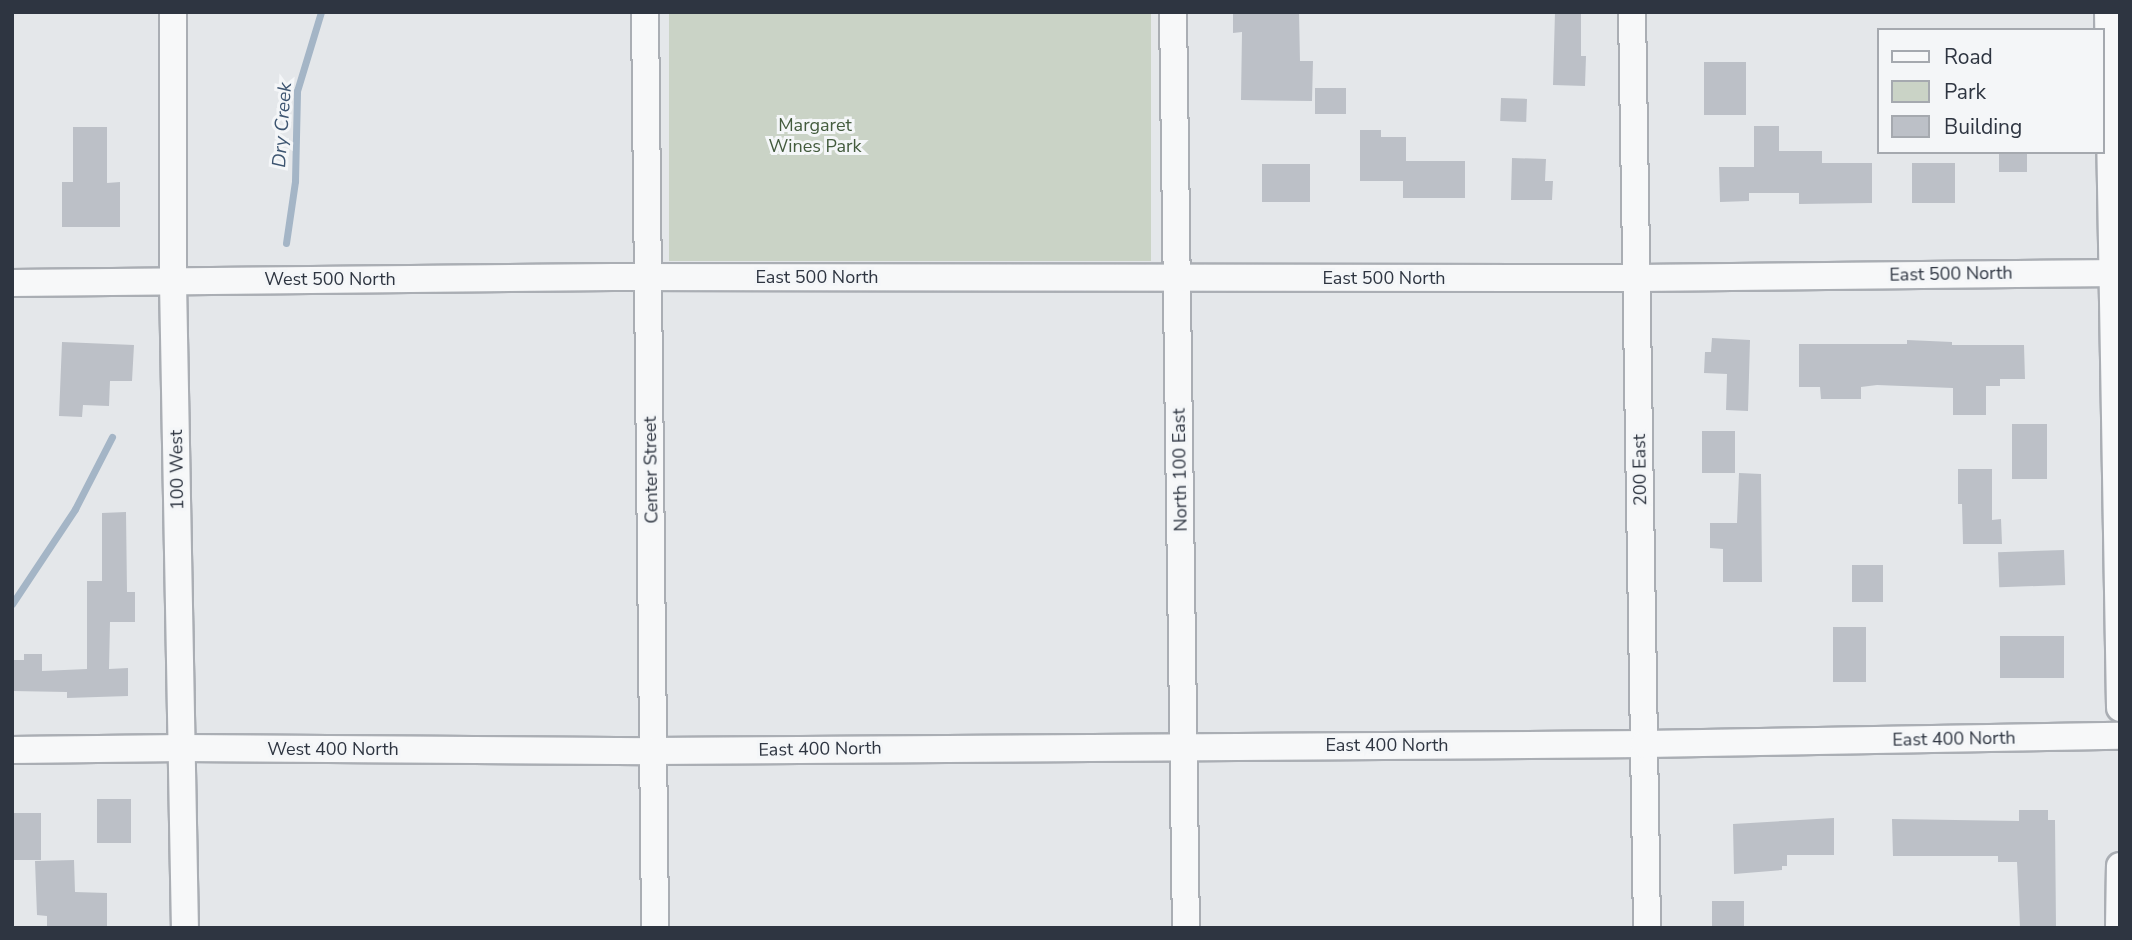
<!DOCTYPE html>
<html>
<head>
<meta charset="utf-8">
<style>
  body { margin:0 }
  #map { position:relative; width:2132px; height:940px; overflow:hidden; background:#e4e7ea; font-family:"Nunito Sans",sans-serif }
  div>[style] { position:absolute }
  .green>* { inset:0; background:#cad3c6; transform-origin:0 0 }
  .stream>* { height:7px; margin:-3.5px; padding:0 3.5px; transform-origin:3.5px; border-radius:3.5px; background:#a4b5c6 }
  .building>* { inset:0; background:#bcc0c7; transform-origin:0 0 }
  .roads { filter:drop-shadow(2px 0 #aaaeb4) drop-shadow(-2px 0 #aaaeb4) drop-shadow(0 2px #aaaeb4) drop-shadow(0 -2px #aaaeb4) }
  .minor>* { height:26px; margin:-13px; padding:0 13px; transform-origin:13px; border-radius:13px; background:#f7f8f9 }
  span { translate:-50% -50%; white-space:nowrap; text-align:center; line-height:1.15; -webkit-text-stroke:6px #f4f6f8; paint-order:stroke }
  .park-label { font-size:18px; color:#435b3d }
  .street-label { font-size:18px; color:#2e3541 }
  .water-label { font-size:19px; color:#3c5470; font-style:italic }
  .frame { position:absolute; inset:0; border:14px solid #2e3541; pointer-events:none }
  .legend { position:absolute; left:1877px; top:28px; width:228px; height:126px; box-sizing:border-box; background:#f4f6f8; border:2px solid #a5a9af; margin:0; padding:9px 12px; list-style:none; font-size:21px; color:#2e3541 }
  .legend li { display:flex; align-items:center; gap:14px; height:35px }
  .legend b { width:35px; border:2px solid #a5a9af }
</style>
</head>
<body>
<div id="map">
  <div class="green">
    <i style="left:669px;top:12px;width:482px;height:249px"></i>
  </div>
  <div class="stream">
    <i style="left:286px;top:243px;width:63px;rotate:-81.7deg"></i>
    <i style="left:295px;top:181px;width:90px;rotate:-88.7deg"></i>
    <i style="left:297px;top:91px;width:83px;rotate:-73.1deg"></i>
    <i style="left:12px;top:604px;width:114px;rotate:-56.4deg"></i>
    <i style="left:75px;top:509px;width:81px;rotate:-62.8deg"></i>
  </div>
  <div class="building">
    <i style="clip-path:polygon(1233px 12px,1299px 12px,1300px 61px,1313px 61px,1312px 101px,1241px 100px,1242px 32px,1233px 33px)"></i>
    <i style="clip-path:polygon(1555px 12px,1581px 12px,1581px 56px,1586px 56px,1585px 86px,1553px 85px)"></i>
    <i style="left:1746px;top:62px;width:53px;height:42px;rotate:90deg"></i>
    <i style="left:1315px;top:88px;width:31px;height:26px"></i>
    <i style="left:1501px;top:98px;width:26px;height:23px;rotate:2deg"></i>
    <i style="clip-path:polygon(1754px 126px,1779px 126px,1779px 151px,1822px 151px,1822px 163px,1872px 163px,1872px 203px,1799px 204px,1799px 193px,1749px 193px,1749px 201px,1720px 202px,1719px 167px,1754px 167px)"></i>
    <i style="clip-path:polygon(73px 127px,107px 127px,107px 183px,120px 182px,120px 227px,62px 227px,62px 182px,73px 182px)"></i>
    <i style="clip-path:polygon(1360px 130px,1381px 130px,1381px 137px,1406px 137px,1406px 161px,1465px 161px,1465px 198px,1403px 198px,1403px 181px,1360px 181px)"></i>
    <i style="left:1999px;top:152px;width:28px;height:20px"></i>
    <i style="clip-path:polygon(1512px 158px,1546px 159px,1545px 181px,1553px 181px,1552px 200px,1511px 200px)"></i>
    <i style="left:1912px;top:163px;width:43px;height:40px"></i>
    <i style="left:1262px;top:164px;width:48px;height:38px"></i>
    <i style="clip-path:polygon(1712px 338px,1750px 340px,1748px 411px,1726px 410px,1727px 374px,1704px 373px,1705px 352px,1711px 352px)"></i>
    <i style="clip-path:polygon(1907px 340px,1952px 342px,1952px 345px,2024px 345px,2025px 379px,2000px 379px,2000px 386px,1986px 386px,1986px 415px,1953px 415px,1953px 388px,1877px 385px,1861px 387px,1861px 399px,1821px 399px,1820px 387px,1799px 387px,1799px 344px,1907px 344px)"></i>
    <i style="clip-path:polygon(62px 342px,134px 345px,132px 381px,110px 381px,109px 406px,83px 405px,82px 417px,59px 416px)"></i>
    <i style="left:2012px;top:424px;width:35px;height:55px"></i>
    <i style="left:1702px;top:431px;width:33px;height:42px"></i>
    <i style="clip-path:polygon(1958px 469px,1992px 469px,1992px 520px,2001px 519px,2002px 544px,1963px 544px,1962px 504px,1958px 504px)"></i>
    <i style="clip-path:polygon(1739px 473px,1761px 474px,1762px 582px,1723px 582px,1723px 549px,1710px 548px,1710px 523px,1737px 523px)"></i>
    <i style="clip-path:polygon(126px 512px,127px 592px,135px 592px,135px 622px,110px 622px,109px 669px,128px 668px,128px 696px,67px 698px,67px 692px,12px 691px,12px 660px,24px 660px,24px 654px,42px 654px,42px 671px,87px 669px,87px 581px,102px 581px,102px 513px)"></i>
    <i style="left:2064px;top:550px;width:35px;height:66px;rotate:88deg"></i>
    <i style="left:1852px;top:565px;width:31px;height:37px"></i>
    <i style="left:1833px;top:627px;width:33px;height:55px"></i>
    <i style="left:2000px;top:636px;width:64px;height:42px"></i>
    <i style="left:97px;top:799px;width:34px;height:44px"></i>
    <i style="clip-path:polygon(2019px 810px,2048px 810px,2048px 820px,2055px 820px,2056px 928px,2020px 928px,2017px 862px,1998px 862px,1998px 856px,1893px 856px,1892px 819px,2019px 821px)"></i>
    <i style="left:12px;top:813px;width:29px;height:47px"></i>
    <i style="clip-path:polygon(1834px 818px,1834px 855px,1787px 855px,1787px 866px,1782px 866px,1782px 870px,1734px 874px,1733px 824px)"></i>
    <i style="clip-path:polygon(74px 860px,75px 892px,107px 893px,107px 928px,47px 928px,47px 916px,37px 915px,35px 861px)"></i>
    <i style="left:1712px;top:901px;width:32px;height:27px"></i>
  </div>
  <div class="roads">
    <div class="minor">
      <i style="left:173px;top:12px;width:270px;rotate:90deg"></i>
      <i style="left:173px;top:282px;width:646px;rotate:88.94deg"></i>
      <i style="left:645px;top:12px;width:916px;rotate:89.37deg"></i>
      <i style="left:1173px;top:12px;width:916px;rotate:89.19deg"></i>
      <i style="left:1632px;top:12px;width:916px;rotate:89.06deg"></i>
      <i style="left:2108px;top:12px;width:696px;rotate:89.01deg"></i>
      <i style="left:12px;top:283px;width:601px;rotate:-0.57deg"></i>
      <i style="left:613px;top:277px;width:1024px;rotate:0.06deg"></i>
      <i style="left:1637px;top:278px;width:483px;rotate:-0.6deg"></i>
      <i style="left:12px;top:750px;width:171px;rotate:-0.7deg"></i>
      <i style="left:183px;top:748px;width:470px;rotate:0.4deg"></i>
      <i style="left:653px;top:751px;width:991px;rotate:-0.4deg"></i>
      <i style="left:1644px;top:744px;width:476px;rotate:-1deg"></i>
      <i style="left:2119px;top:928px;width:62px;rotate:-89.1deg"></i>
    </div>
  </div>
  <div class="park-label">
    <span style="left:815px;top:136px">Margaret<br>Wines Park</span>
  </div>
  <div class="street-label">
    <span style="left:1951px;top:274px;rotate:-1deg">East 500 North</span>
    <span style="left:817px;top:277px">East 500 North</span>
    <span style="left:1384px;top:278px">East 500 North</span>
    <span style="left:330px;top:279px">West 500 North</span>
    <span style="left:177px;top:470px;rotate:-91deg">100 West</span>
    <span style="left:651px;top:470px;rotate:-91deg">Center Street</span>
    <span style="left:1180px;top:470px;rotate:-91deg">North 100 East</span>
    <span style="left:1640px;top:470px;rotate:-91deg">200 East</span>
    <span style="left:1954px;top:739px;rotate:-1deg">East 400 North</span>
    <span style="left:1387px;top:745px">East 400 North</span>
    <span style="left:333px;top:749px">West 400 North</span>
    <span style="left:820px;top:749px;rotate:-1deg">East 400 North</span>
  </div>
  <div class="water-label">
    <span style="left:283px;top:125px;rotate:-86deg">Dry Creek</span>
  </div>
  <div class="frame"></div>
  <ul class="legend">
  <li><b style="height:9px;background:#f7f8f9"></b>Road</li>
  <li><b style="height:19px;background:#cad3c6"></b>Park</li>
  <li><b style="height:19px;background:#bcc0c7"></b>Building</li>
  </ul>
</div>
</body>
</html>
